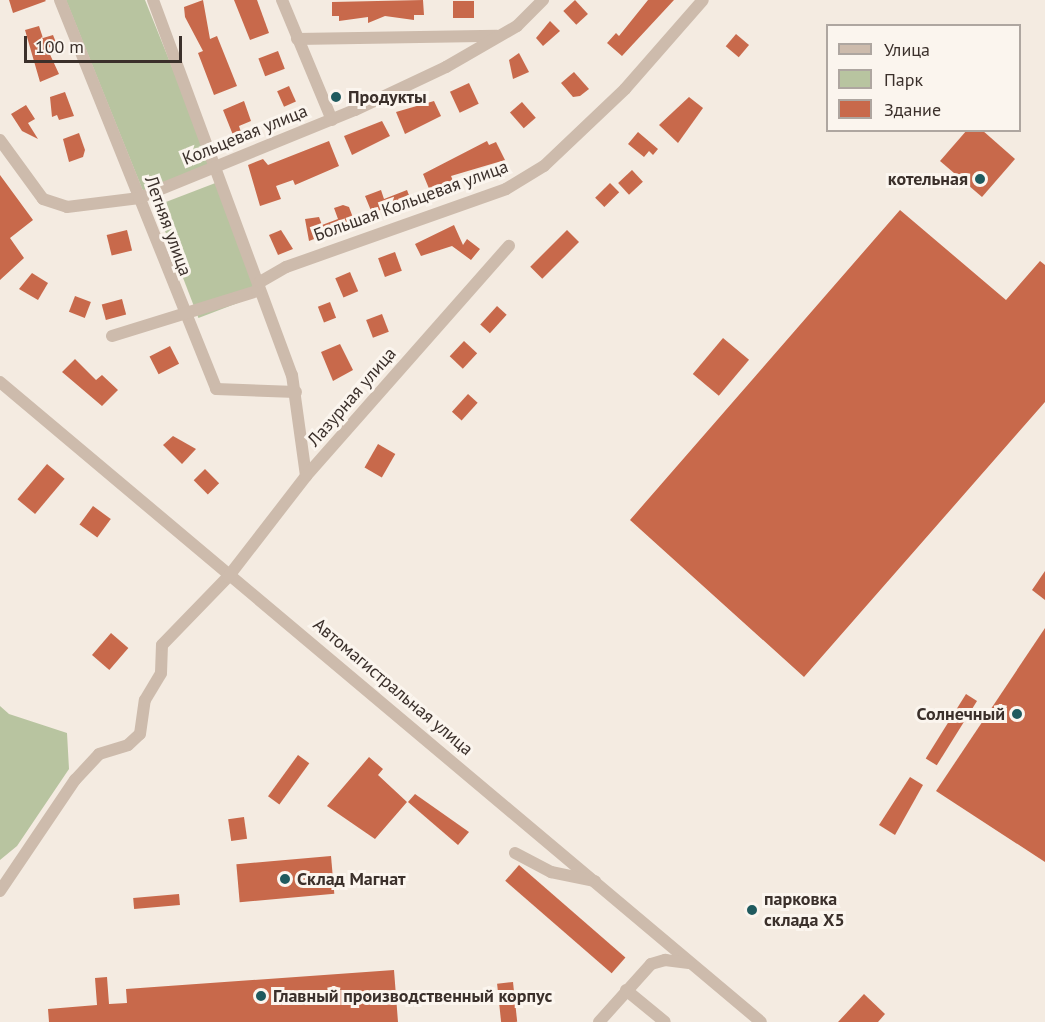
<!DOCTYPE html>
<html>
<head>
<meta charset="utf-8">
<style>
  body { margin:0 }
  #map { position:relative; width:1045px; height:1022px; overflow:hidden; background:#f4ebe1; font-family:"PT Sans",sans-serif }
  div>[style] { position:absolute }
  .green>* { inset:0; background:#b8c4a0; transform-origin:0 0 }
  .building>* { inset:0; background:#c8694b; transform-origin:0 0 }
  .minor>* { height:12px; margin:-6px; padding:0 6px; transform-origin:6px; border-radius:6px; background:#cdbbac }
  .dots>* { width:16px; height:16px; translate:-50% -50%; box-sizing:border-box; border:3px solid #fbf5ee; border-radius:50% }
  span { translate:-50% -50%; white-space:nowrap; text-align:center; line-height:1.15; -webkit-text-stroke:6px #fbf5ee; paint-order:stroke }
  .poi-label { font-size:18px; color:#3b302b; font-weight:700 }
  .left { translate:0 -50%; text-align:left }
  .right { translate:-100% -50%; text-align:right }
  .street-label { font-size:18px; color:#3b302b }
  .legend { position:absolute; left:826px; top:24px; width:195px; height:108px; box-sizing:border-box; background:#fbf5ee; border:2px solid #aea6a0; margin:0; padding:8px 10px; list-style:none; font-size:18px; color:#3b302b }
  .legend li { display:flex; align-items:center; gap:12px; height:30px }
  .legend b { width:30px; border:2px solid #aea6a0 }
  .scale { position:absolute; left:24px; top:36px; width:158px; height:27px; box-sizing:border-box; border:3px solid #3b302b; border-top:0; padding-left:8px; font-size:18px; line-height:21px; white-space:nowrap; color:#3b302b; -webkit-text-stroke:4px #fbf5ee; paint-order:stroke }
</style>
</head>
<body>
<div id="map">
  <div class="green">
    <i style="clip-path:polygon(66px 0,145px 0,211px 164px,143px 191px)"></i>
    <i style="left:218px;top:182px;width:120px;height:67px;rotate:69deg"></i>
    <i style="clip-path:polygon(0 706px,9px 714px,67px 733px,69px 769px,17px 846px,0 860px)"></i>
  </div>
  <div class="building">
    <i style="clip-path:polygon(9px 0,45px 0,46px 1px,13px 13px)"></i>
    <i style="clip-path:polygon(203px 0,210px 39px,217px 36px,237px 86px,214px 95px,198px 53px,203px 51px,185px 17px,184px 7px)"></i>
    <i style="clip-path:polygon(234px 0,257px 0,269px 33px,250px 40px)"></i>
    <i style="clip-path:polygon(423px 0,424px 15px,414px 15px,414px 20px,385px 16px,368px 23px,368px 17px,339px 21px,339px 16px,332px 16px,332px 2px)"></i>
    <i style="left:575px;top:0;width:19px;height:16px;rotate:47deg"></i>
    <i style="clip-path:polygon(648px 0,674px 0,622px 56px,607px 43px,616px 33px,619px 36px)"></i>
    <i style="left:453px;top:1px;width:21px;height:17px"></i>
    <i style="clip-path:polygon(550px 21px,560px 31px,543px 46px,536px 38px)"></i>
    <i style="clip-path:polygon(39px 26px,43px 38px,53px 35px,57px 45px,47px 48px,59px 74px,40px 82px,25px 30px)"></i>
    <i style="left:736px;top:34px;width:17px;height:16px;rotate:40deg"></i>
    <i style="left:278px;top:51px;width:19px;height:21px;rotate:69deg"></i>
    <i style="clip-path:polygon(519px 53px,529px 72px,513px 79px,509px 60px)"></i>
    <i style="clip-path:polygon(574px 72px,589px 89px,580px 96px,573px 97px,561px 83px)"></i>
    <i style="left:469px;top:83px;width:23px;height:21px;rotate:65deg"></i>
    <i style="left:289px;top:86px;width:17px;height:13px;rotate:66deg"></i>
    <i style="clip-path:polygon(65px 92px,74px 116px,59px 120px,57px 115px,52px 117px,50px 97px)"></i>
    <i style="clip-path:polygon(689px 97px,703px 108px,678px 143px,659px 125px)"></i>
    <i style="clip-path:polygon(244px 101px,251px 121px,239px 126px,241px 132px,233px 135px,223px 110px)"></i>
    <i style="clip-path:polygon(434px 101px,441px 116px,405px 134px,396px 112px)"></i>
    <i style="left:522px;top:102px;width:21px;height:16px;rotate:49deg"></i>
    <i style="clip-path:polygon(26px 105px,35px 119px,28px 123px,38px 139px,22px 131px,11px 114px)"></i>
    <i style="clip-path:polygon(382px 121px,390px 136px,352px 155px,344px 136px)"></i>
    <i style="clip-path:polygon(967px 130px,982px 130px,1015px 159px,982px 197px,940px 161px)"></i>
    <i style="clip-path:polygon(638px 132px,658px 149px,653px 155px,649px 151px,644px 157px,628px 144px)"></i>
    <i style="clip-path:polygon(79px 133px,85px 150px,83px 157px,69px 162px,63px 139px)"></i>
    <i style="clip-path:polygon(329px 141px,339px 166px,295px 185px,293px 180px,276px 186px,281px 199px,260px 206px,248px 165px,263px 159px,268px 165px)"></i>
    <i style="clip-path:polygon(487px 141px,489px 145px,496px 142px,505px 160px,451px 176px,453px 181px,430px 191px,423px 174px)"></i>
    <i style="left:632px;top:170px;width:16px;height:19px;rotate:47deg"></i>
    <i style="clip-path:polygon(0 175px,33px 220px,10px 238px,24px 258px,0 280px)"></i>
    <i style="left:610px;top:183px;width:13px;height:21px;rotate:45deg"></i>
    <i style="clip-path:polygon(381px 190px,384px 199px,407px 190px,413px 206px,401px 210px,399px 203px,372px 213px,365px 196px)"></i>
    <i style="clip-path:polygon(343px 205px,349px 207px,355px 223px,309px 241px,305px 219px,319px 217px,322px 225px,338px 219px,334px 208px)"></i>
    <i style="clip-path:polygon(900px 210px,1006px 300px,1040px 261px,1045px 265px,1045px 402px,804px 677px,630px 520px)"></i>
    <i style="clip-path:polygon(454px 225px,463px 245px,467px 239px,480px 249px,471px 260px,452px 246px,421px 256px,415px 244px)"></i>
    <i style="left:127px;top:230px;width:21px;height:21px;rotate:76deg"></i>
    <i style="clip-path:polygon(281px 230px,293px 249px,278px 255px,269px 235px)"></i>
    <i style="left:567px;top:230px;width:17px;height:52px;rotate:45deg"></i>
    <i style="left:395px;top:252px;width:20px;height:18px;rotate:70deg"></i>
    <i style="left:350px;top:272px;width:21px;height:16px;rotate:67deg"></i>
    <i style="clip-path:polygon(32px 273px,48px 283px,38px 300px,19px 289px)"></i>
    <i style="left:75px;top:296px;width:17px;height:17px;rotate:21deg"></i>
    <i style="left:122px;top:299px;width:16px;height:21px;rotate:75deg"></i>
    <i style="left:330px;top:302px;width:17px;height:13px;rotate:69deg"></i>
    <i style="left:497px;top:306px;width:13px;height:25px;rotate:42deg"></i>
    <i style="left:382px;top:314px;width:19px;height:17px;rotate:69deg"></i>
    <i style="left:723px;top:338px;width:34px;height:47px;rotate:40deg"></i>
    <i style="left:464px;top:341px;width:18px;height:21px;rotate:43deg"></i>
    <i style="clip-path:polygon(340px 344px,353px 370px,333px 381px,321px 352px)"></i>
    <i style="left:170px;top:346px;width:20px;height:23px;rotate:63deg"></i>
    <i style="clip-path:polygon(75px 359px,96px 380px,102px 375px,118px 390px,102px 406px,62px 372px)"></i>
    <i style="left:468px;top:394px;width:13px;height:24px;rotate:42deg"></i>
    <i style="clip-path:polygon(173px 436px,196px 449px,182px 464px,163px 445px)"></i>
    <i style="left:378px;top:444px;width:20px;height:27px;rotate:30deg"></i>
    <i style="left:47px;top:464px;width:23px;height:46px;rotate:40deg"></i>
    <i style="left:205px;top:469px;width:20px;height:16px;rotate:45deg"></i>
    <i style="left:93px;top:506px;width:22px;height:23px;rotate:36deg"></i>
    <i style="clip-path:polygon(1045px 571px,1045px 600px,1032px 590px)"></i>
    <i style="clip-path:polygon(1045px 628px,1045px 862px,936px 791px)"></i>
    <i style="left:111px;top:633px;width:23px;height:29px;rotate:41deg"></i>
    <i style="left:966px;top:694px;width:13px;height:76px;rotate:32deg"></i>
    <i style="left:298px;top:755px;width:14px;height:51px;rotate:36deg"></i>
    <i style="clip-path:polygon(369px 757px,383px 769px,378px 775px,407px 802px,375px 839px,327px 806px)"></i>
    <i style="clip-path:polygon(910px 777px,923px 785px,895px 835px,879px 825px)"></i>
    <i style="clip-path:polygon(415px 794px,469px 832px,458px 845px,408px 802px)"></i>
    <i style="left:244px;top:817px;width:22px;height:16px;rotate:82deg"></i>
    <i style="left:331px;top:856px;width:38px;height:95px;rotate:85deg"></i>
    <i style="left:519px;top:865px;width:141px;height:21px;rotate:41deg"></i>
    <i style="left:179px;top:894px;width:11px;height:46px;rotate:85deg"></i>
    <i style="clip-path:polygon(394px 970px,398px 1022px,49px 1022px,48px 1009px,97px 1005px,95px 978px,107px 977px,109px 1004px,127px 1003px,126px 989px)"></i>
    <i style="left:513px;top:982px;width:40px;height:16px;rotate:84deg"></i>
    <i style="clip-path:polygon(864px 994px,885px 1014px,878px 1022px,838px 1022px)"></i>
  </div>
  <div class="minor">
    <i style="left:60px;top:0;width:419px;rotate:68.1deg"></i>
    <i style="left:216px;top:389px;width:80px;rotate:2.1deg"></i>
    <i style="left:153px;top:0;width:400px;rotate:69.7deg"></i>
    <i style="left:292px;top:375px;width:102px;rotate:82.1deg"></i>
    <i style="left:282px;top:0;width:130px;rotate:67.4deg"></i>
    <i style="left:297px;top:39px;width:200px;rotate:-0.9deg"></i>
    <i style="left:0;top:140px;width:73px;rotate:53.9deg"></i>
    <i style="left:43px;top:199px;width:25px;rotate:18deg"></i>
    <i style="left:67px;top:207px;width:73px;rotate:-7.1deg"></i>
    <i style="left:139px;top:198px;width:233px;rotate:-22.2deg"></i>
    <i style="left:355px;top:110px;width:101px;rotate:-25.3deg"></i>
    <i style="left:446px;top:67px;width:82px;rotate:-30deg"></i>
    <i style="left:517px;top:26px;width:37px;rotate:-45deg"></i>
    <i style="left:112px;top:336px;width:152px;rotate:-17.2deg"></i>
    <i style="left:257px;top:291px;width:9px;rotate:-72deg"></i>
    <i style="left:260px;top:282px;width:30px;rotate:-30deg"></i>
    <i style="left:286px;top:267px;width:233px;rotate:-19.5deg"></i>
    <i style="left:506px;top:189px;width:44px;rotate:-31.2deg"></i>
    <i style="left:544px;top:166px;width:112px;rotate:-43.5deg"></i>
    <i style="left:625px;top:89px;width:118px;rotate:-48.8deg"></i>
    <i style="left:0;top:382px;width:994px;rotate:40.06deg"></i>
    <i style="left:515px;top:853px;width:41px;rotate:27.8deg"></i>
    <i style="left:551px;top:872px;width:45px;rotate:11.6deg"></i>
    <i style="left:0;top:891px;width:134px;rotate:-56deg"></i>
    <i style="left:75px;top:780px;width:35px;rotate:-47deg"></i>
    <i style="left:99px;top:754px;width:30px;rotate:-17deg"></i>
    <i style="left:128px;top:745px;width:16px;rotate:-43deg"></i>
    <i style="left:140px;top:734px;width:34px;rotate:-82deg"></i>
    <i style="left:145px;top:700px;width:31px;rotate:-59deg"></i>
    <i style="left:161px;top:673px;width:28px;rotate:-88deg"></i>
    <i style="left:162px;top:645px;width:95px;rotate:-45.9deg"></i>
    <i style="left:228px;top:577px;width:128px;rotate:-52.3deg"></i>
    <i style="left:306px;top:476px;width:307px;rotate:-48.6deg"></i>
    <i style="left:626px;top:990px;width:50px;rotate:39.4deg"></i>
    <i style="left:599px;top:1022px;width:78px;rotate:-48.1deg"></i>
    <i style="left:651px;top:964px;width:15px;rotate:-16deg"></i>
    <i style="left:665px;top:960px;width:24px;rotate:7deg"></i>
  </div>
  <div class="dots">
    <i style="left:336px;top:97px;background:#1f5a5e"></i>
    <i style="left:980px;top:179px;background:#1f5a5e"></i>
    <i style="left:1017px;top:714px;background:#1f5a5e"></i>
    <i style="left:285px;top:879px;background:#1f5a5e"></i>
    <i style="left:752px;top:910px;background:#1f5a5e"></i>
    <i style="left:261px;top:996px;background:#1f5a5e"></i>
  </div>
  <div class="poi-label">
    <span class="left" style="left:348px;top:97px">Продукты</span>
    <span class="right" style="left:968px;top:179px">котельная</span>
    <span class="right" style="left:1005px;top:714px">Солнечный</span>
    <span class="left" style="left:297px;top:879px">Склад Магнат</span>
    <span class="left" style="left:764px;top:910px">парковка<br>склада X5</span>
    <span class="left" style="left:273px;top:996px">Главный производственный корпус</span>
  </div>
  <div class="street-label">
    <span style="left:245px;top:135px;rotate:-22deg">Кольцевая улица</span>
    <span style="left:411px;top:201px;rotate:-20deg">Большая Кольцевая улица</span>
    <span style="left:168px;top:226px;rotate:70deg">Летняя улица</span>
    <span style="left:352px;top:397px;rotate:-49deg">Лазурная улица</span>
    <span style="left:393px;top:687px;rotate:40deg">Автомагистральная улица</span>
  </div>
  <ul class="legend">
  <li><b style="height:8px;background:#cdbbac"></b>Улица</li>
  <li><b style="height:16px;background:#b8c4a0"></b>Парк</li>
  <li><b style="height:16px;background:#c8694b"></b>Здание</li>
  </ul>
  <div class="scale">100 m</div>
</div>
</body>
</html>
